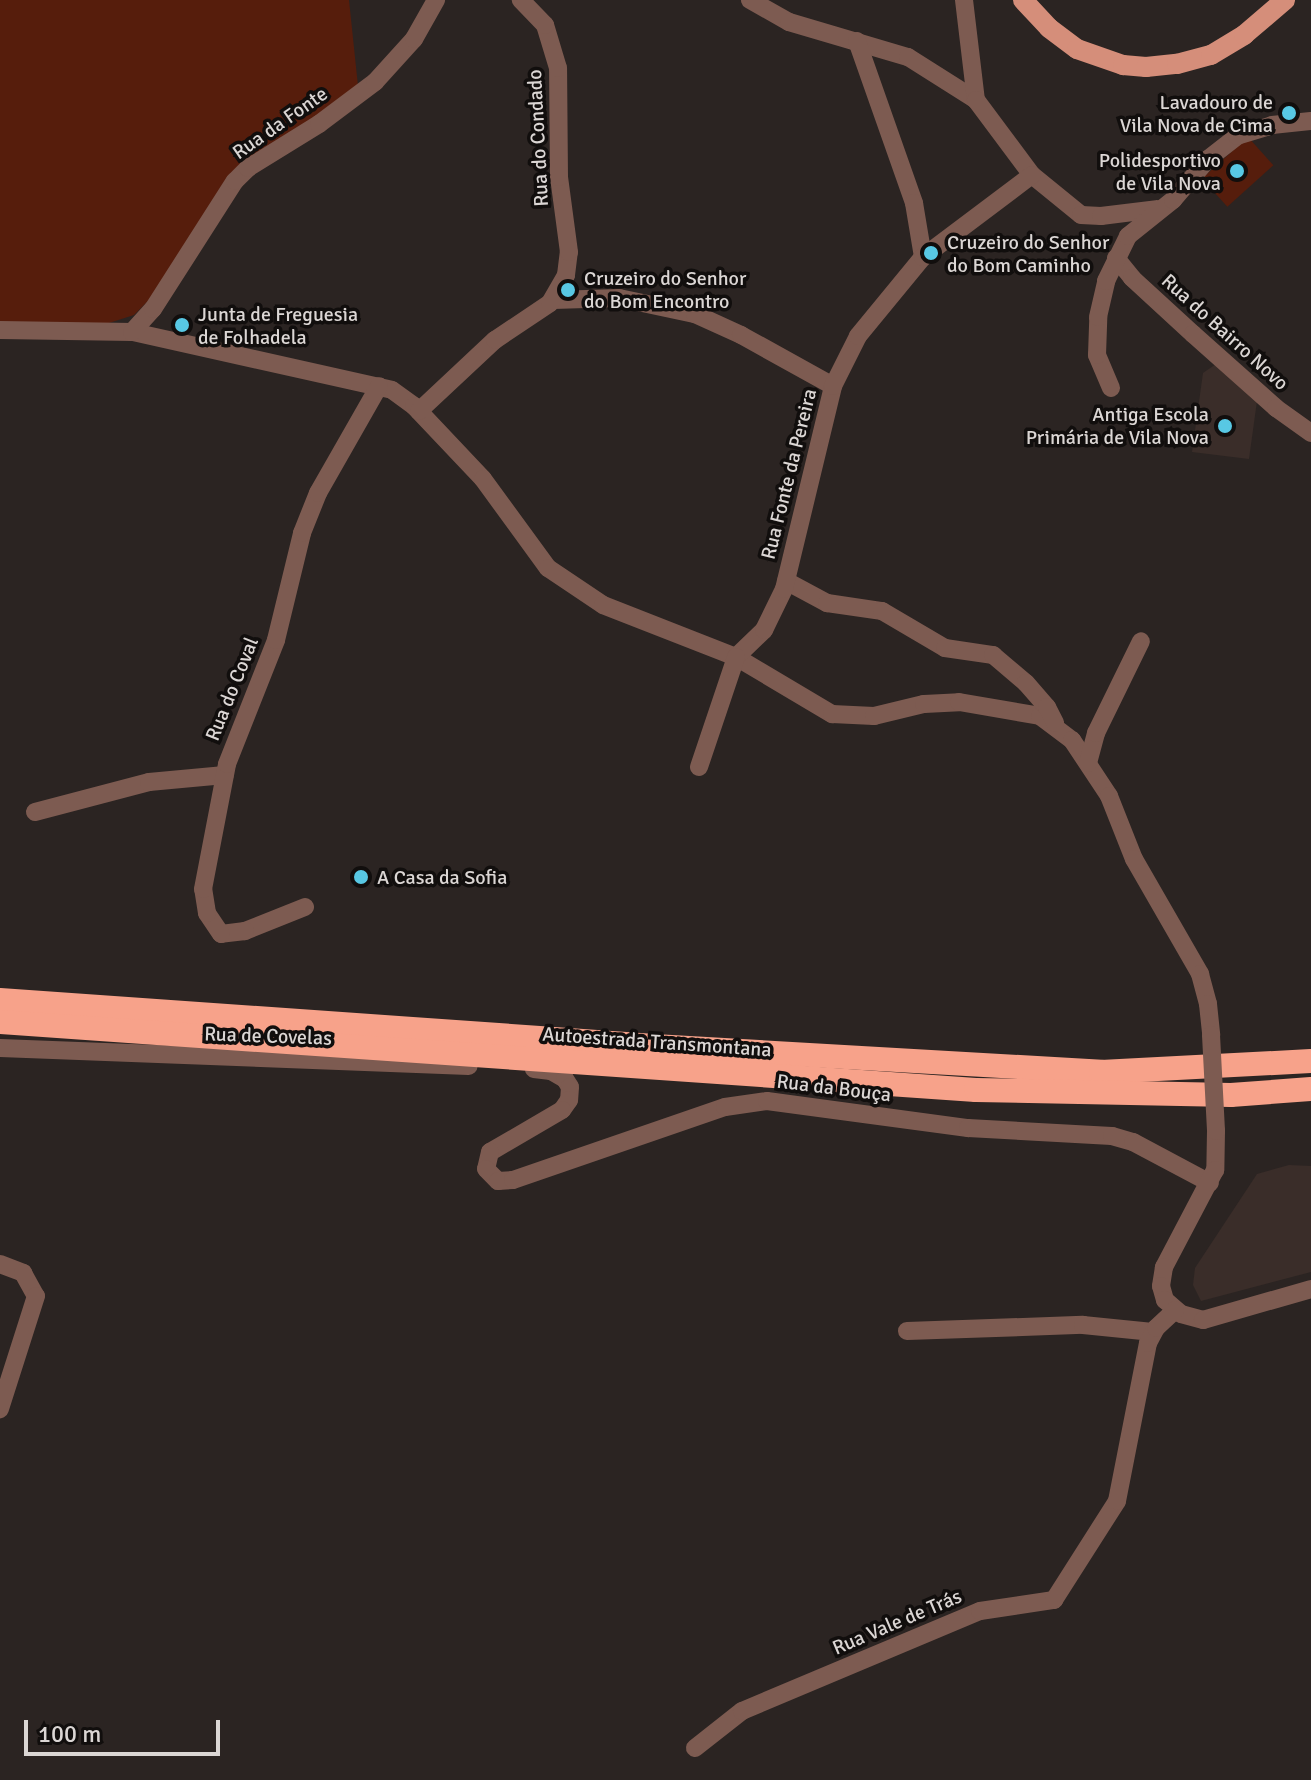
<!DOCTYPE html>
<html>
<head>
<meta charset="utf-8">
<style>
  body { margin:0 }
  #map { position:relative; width:1311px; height:1780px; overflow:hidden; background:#2b2422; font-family:Signika,sans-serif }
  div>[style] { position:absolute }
  .built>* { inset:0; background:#3a2d29 }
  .green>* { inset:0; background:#561d0c; transform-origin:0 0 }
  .minor>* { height:18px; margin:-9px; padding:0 9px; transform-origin:9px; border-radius:9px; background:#7d5b51 }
  .major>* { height:20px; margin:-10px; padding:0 10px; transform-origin:10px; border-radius:10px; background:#d58e7a }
  .highway>* { height:24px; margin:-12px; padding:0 12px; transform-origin:12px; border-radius:12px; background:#f7a28a }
  .minor-bridge>* { height:18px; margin:-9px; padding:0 9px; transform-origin:9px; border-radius:9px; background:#7d5b51 }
  .dots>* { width:22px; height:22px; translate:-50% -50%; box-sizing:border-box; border:4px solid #110e0d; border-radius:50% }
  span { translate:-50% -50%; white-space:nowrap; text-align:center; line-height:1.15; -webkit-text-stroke:7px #110e0d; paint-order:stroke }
  .poi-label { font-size:20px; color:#dbd6d4 }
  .right { translate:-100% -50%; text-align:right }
  .left { translate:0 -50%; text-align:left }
  .street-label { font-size:20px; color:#dbd6d4 }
  .scale { position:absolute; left:24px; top:1720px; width:196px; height:36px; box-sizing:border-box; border:4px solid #dbd6d4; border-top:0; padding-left:10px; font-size:24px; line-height:28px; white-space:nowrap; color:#dbd6d4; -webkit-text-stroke:6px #110e0d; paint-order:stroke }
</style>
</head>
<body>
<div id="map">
  <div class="built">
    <i style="clip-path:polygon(1216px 364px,1257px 401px,1249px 459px,1192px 452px,1203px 373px)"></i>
    <i style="clip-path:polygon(1289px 1165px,1311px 1166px,1311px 1272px,1201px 1301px,1193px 1285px,1195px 1268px,1257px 1174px)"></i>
  </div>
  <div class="green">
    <i style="clip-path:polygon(0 0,349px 0,358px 86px,224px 182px,153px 296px,134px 315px,109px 323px,0 324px)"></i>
    <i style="left:1248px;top:137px;width:38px;height:62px;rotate:48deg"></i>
  </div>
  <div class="minor">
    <i style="left:750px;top:0;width:45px;rotate:29.4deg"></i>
    <i style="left:789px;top:22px;width:124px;rotate:16.4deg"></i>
    <i style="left:908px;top:57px;width:80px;rotate:32.3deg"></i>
    <i style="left:964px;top:0;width:101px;rotate:83.2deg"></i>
    <i style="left:976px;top:100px;width:94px;rotate:53.3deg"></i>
    <i style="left:1032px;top:175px;width:63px;rotate:39.2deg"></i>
    <i style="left:1081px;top:215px;width:20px;rotate:3deg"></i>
    <i style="left:1101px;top:216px;width:56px;rotate:-7.1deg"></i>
    <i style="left:857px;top:41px;width:172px;rotate:70.6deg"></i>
    <i style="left:914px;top:203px;width:55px;rotate:80.5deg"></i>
    <i style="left:1116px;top:258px;width:26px;rotate:51deg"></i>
    <i style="left:1132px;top:278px;width:83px;rotate:42.6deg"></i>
    <i style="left:1193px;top:334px;width:111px;rotate:41.7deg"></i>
    <i style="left:1276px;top:408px;width:43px;rotate:35.5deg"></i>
    <i style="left:553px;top:300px;width:66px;rotate:-1.7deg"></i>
    <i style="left:619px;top:298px;width:78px;rotate:11.9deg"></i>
    <i style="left:695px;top:314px;width:51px;rotate:24.5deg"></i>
    <i style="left:741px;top:335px;width:105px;rotate:29deg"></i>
    <i style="left:0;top:330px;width:133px;rotate:0.9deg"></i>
    <i style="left:133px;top:332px;width:265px;rotate:12.6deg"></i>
    <i style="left:392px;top:390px;width:27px;rotate:36deg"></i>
    <i style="left:414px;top:406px;width:100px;rotate:46.6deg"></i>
    <i style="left:483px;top:479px;width:110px;rotate:53.9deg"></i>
    <i style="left:548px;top:568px;width:66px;rotate:33.9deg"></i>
    <i style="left:603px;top:605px;width:143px;rotate:21.4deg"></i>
    <i style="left:736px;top:657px;width:112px;rotate:30.7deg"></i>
    <i style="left:832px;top:714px;width:42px;rotate:2.7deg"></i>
    <i style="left:874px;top:716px;width:51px;rotate:-13.5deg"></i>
    <i style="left:924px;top:704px;width:35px;rotate:-3deg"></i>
    <i style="left:959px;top:702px;width:82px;rotate:9.8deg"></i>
    <i style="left:1040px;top:716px;width:40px;rotate:37deg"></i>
    <i style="left:1072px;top:740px;width:67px;rotate:56.5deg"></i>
    <i style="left:1109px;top:796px;width:68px;rotate:68.4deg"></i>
    <i style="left:1134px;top:859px;width:133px;rotate:60.1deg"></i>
    <i style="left:1200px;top:974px;width:31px;rotate:75deg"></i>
    <i style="left:1208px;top:1004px;width:31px;rotate:84deg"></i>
    <i style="left:132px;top:332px;width:31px;rotate:-48deg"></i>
    <i style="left:153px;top:309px;width:152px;rotate:-57.4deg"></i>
    <i style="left:235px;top:181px;width:18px;rotate:-45deg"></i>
    <i style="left:248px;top:168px;width:84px;rotate:-31.8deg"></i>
    <i style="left:319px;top:124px;width:70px;rotate:-36.9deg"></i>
    <i style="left:375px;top:82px;width:58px;rotate:-47.8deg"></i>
    <i style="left:414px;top:39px;width:45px;rotate:-60.6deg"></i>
    <i style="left:1111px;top:388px;width:36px;rotate:-113deg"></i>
    <i style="left:1097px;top:355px;width:38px;rotate:-88deg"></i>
    <i style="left:1098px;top:317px;width:37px;rotate:-77deg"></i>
    <i style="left:1106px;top:281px;width:50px;rotate:-63.9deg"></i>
    <i style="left:1128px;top:236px;width:58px;rotate:-38.7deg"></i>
    <i style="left:1173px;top:200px;width:54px;rotate:-49.5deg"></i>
    <i style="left:1208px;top:159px;width:37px;rotate:-38deg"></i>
    <i style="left:1237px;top:136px;width:37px;rotate:-17deg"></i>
    <i style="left:1272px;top:125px;width:39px;rotate:-6deg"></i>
    <i style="left:419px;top:411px;width:104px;rotate:-43.1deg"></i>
    <i style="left:495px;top:340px;width:66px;rotate:-33.9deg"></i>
    <i style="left:550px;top:303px;width:32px;rotate:-60deg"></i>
    <i style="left:566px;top:275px;width:23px;rotate:-83deg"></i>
    <i style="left:569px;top:252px;width:76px;rotate:-97.6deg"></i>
    <i style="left:559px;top:177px;width:109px;rotate:-90.5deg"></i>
    <i style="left:558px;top:68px;width:45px;rotate:-106.8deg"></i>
    <i style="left:545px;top:25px;width:35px;rotate:-134deg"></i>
    <i style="left:786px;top:581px;width:47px;rotate:28.2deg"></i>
    <i style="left:827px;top:603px;width:56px;rotate:8.3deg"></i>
    <i style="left:882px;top:611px;width:73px;rotate:30.4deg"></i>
    <i style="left:945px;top:648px;width:49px;rotate:8.3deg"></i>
    <i style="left:993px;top:655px;width:43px;rotate:40.3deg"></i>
    <i style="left:1026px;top:683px;width:32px;rotate:49deg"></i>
    <i style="left:1047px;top:707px;width:18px;rotate:63deg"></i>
    <i style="left:736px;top:657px;width:39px;rotate:-44deg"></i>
    <i style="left:764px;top:630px;width:46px;rotate:-64deg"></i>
    <i style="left:784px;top:589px;width:209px;rotate:-76.4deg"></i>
    <i style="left:833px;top:386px;width:56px;rotate:-63.4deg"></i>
    <i style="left:858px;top:336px;width:102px;rotate:-50.6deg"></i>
    <i style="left:923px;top:257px;width:136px;rotate:-37deg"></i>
    <i style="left:1088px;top:763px;width:31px;rotate:-75deg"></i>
    <i style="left:1096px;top:733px;width:102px;rotate:-63.9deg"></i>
    <i style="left:699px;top:767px;width:116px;rotate:-71.4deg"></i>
    <i style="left:35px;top:812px;width:118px;rotate:-14.7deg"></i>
    <i style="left:149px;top:782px;width:76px;rotate:-5.3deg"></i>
    <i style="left:305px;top:907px;width:65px;rotate:158.2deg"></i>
    <i style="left:245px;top:931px;width:24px;rotate:173deg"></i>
    <i style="left:221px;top:934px;width:25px;rotate:-124deg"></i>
    <i style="left:207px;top:913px;width:24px;rotate:-99deg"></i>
    <i style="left:203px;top:889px;width:127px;rotate:-79.1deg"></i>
    <i style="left:227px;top:764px;width:133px;rotate:-68.4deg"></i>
    <i style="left:276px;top:640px;width:110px;rotate:-76.3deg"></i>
    <i style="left:302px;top:533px;width:43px;rotate:-68.2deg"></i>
    <i style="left:318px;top:493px;width:123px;rotate:-60.3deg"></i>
    <i style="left:0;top:1048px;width:469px;rotate:2.2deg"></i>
    <i style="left:534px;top:1069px;width:17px;rotate:7deg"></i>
    <i style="left:551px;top:1071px;width:16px;rotate:30deg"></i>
    <i style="left:565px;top:1079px;width:9px;rotate:58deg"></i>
    <i style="left:570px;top:1087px;width:13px;rotate:94deg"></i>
    <i style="left:569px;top:1100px;width:12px;rotate:125deg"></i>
    <i style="left:562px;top:1110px;width:83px;rotate:149.7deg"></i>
    <i style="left:490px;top:1152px;width:17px;rotate:103deg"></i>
    <i style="left:486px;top:1169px;width:17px;rotate:45deg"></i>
    <i style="left:498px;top:1181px;width:15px;rotate:-4deg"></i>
    <i style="left:513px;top:1180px;width:224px;rotate:-19deg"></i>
    <i style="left:725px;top:1107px;width:42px;rotate:-8.1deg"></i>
    <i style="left:767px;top:1101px;width:203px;rotate:7.7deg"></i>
    <i style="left:968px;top:1128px;width:144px;rotate:3.2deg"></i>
    <i style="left:1112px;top:1136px;width:22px;rotate:16deg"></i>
    <i style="left:1133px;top:1142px;width:87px;rotate:28deg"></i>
    <i style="left:1216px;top:1131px;width:39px;rotate:91deg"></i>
    <i style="left:1215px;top:1170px;width:110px;rotate:117.7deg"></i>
    <i style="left:1164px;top:1267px;width:19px;rotate:99deg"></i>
    <i style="left:1161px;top:1286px;width:15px;rotate:74deg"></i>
    <i style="left:1165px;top:1300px;width:21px;rotate:41deg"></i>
    <i style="left:1181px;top:1314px;width:23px;rotate:15deg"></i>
    <i style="left:1203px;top:1320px;width:112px;rotate:-16deg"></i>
    <i style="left:0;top:1264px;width:25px;rotate:21deg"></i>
    <i style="left:23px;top:1273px;width:26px;rotate:61deg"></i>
    <i style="left:36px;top:1296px;width:119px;rotate:107.7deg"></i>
    <i style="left:907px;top:1331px;width:176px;rotate:-2deg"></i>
    <i style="left:1083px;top:1325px;width:70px;rotate:5.7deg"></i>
    <i style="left:695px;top:1748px;width:60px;rotate:-38.2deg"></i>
    <i style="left:742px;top:1711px;width:258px;rotate:-22.8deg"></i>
    <i style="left:980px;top:1611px;width:75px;rotate:-8.5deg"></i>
    <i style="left:1054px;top:1600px;width:117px;rotate:-57.5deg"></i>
    <i style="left:1117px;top:1501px;width:161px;rotate:-78.9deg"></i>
    <i style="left:1148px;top:1343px;width:17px;rotate:-62deg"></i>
    <i style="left:1156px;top:1328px;width:26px;rotate:-43deg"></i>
  </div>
  <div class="major">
    <i style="left:1023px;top:0;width:38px;rotate:47deg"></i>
    <i style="left:1049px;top:28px;width:35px;rotate:37deg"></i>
    <i style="left:1077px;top:49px;width:49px;rotate:19.2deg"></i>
    <i style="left:1123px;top:65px;width:23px;rotate:5deg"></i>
    <i style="left:1146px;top:67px;width:31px;rotate:-6deg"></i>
    <i style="left:1177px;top:64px;width:35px;rotate:-15deg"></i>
    <i style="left:1211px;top:55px;width:39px;rotate:-31deg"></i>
    <i style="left:1244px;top:35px;width:54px;rotate:-40.5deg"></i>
  </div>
  <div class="highway">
    <i style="left:0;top:1000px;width:656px;rotate:4.02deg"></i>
    <i style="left:654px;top:1046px;width:448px;rotate:3.3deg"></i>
    <i style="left:1101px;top:1072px;width:210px;rotate:-3deg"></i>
    <i style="left:0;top:1022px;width:978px;rotate:3.99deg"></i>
    <i style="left:976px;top:1090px;width:255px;rotate:1.1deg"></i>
    <i style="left:1231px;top:1095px;width:80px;rotate:-4.3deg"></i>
  </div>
  <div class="minor-bridge">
    <i style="left:1211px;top:1035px;width:96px;rotate:87deg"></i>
  </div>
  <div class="dots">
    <i style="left:1289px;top:113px;background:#58c8e4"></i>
    <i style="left:1237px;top:171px;background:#58c8e4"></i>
    <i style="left:931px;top:253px;background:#58c8e4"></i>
    <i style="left:568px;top:290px;background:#58c8e4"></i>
    <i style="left:182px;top:325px;background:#58c8e4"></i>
    <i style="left:1225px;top:426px;background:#58c8e4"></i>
    <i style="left:361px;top:877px;background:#58c8e4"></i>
  </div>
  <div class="poi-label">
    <span class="right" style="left:1273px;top:114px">Lavadouro de<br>Vila Nova de Cima</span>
    <span class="right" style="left:1221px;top:172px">Polidesportivo<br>de Vila Nova</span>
    <span class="left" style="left:947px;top:254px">Cruzeiro do Senhor<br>do Bom Caminho</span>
    <span class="left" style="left:584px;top:290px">Cruzeiro do Senhor<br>do Bom Encontro</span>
    <span class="left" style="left:198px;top:326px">Junta de Freguesia<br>de Folhadela</span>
    <span class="right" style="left:1209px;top:426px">Antiga Escola<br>Primária de Vila Nova</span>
    <span class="left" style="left:377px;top:877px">A Casa da Sofia</span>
  </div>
  <div class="street-label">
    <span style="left:280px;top:123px;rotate:-35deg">Rua da Fonte</span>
    <span style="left:538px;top:138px;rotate:-93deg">Rua do Condado</span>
    <span style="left:1225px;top:332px;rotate:42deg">Rua do Bairro Novo</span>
    <span style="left:789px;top:474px;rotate:-76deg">Rua Fonte da Pereira</span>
    <span style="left:232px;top:689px;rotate:-68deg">Rua do Coval</span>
    <span style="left:268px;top:1036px;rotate:2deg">Rua de Covelas</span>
    <span style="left:657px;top:1042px;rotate:4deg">Autoestrada Transmontana</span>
    <span style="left:834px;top:1088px;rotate:7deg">Rua da Bouça</span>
    <span style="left:897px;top:1622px;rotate:-23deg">Rua Vale de Trás</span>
  </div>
  <div class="scale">100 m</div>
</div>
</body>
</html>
